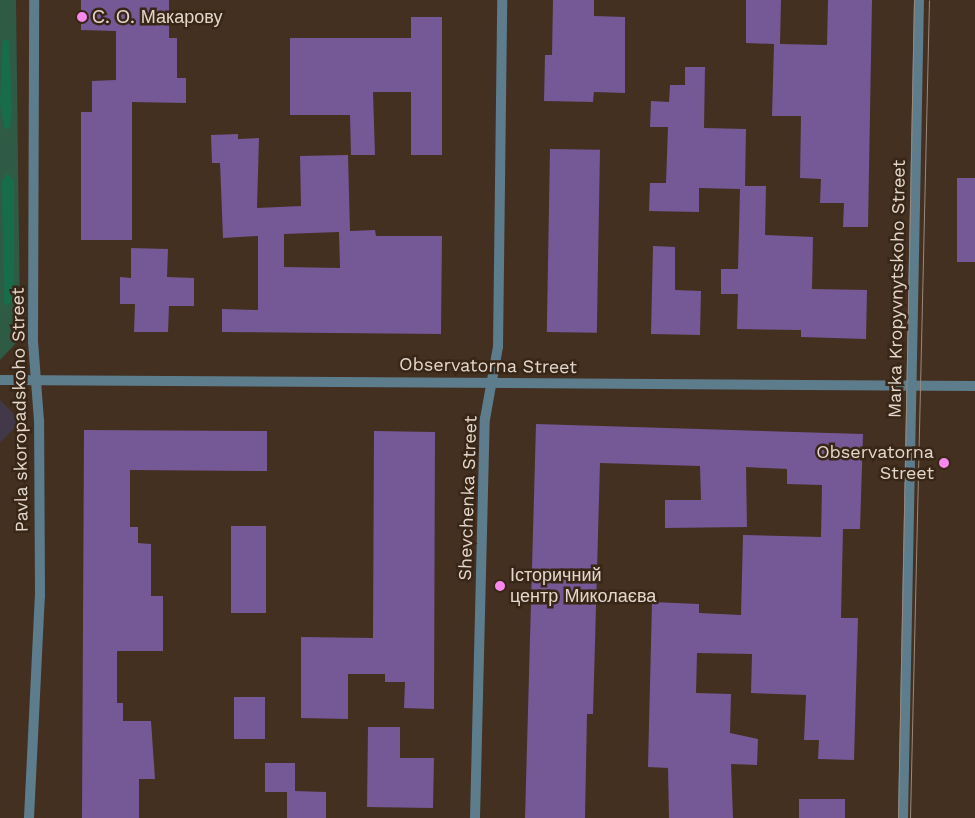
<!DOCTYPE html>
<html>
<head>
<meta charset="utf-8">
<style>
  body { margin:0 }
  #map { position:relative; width:975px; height:818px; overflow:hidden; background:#433021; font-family:"Work Sans",sans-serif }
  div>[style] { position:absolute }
  .commercial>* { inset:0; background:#413849; transform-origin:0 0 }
  .green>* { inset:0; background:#2f5b44 }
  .forest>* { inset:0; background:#176d49 }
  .building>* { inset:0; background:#755896; transform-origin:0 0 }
  .minor>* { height:10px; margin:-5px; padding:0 5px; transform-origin:5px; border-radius:5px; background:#5d7d8d }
  .tertiary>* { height:10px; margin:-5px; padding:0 5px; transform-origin:5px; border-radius:5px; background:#5d7d8d }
  .tram>* { height:1px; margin:-0.5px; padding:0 0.5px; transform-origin:0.5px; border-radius:0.5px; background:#98897c }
  .dots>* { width:14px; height:14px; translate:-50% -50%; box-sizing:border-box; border:2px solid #382617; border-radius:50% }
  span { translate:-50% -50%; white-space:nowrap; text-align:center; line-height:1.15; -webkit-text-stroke:5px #382617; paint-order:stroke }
  .poi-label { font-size:18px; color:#e3d7cd }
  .left { translate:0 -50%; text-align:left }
  .right { translate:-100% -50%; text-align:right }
  .street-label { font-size:18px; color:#e3d7cd }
</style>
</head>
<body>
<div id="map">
  <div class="commercial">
    <i style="left:0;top:400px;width:30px;height:418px;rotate:45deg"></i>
  </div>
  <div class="green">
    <i style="clip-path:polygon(0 0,16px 0,20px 323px,16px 343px,0 360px)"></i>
  </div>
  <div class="forest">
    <i style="clip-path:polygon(3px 39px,9px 41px,12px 111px,10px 127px,5px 130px,0 105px)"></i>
    <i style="clip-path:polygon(7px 173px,14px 180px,14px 269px,12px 303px,4px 305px,2px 181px)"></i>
  </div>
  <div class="building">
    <i style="clip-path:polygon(81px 0,169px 0,169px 38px,177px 38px,177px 78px,186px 78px,186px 103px,132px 102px,132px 240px,81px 240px,81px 112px,92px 112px,92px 81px,116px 80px,116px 31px,81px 30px)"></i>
    <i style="clip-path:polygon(553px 0,594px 0,594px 16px,625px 17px,625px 93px,594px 92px,593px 102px,544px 101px,545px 55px,552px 55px)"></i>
    <i style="clip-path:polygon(746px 0,781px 0,780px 44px,827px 45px,828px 0,872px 0,868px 227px,843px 227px,844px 203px,820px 203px,821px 179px,800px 178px,801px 116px,772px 116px,774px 44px,746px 43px)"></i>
    <i style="clip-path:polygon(411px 17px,442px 17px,442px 155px,411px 155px,411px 92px,373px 92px,375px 155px,351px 155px,350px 115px,290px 115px,290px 38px,411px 38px)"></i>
    <i style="clip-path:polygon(685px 67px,705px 67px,704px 128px,746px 129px,745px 186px,766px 186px,765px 235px,813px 237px,812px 289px,867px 290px,866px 339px,801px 337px,801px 330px,737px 329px,738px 294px,721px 294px,721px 269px,738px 269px,740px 189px,699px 188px,699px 212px,649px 211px,650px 183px,666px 183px,668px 127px,650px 127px,651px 101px,669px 102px,670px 85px,685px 85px)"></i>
    <i style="clip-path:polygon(evenodd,238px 134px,238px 139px,259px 138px,257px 208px,301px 206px,300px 156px,348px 155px,350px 231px,375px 230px,376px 236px,442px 236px,441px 334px,222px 332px,222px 309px,258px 310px,258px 236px,223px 238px,220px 163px,212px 163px,211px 135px,238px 134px,339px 232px,340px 268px,284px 267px,284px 234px,339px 232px)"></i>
    <i style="left:550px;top:149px;width:50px;height:183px;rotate:1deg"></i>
    <i style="left:957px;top:178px;width:18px;height:84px"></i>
    <i style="clip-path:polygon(653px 246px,675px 247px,675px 290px,701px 291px,700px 335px,651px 334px)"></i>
    <i style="clip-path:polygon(131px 248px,168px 249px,167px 277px,194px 278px,194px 306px,169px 306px,168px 332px,134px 332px,135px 304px,120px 304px,120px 277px,131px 278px)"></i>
    <i style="clip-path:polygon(536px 424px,863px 434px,860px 529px,843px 529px,841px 618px,858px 618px,854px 760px,818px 759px,819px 740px,804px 740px,806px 695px,751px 693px,752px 654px,697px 653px,696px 693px,731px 694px,730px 733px,758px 739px,757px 765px,731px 764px,733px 818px,669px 818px,668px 768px,648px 767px,652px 602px,699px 604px,699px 613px,741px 615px,743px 535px,821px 537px,822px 485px,787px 484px,787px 469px,746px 467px,747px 527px,665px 528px,665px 500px,701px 500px,700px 466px,600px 463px,593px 714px,587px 714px,585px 818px,525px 818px)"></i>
    <i style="clip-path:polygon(84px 430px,267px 431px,267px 471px,130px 470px,130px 527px,138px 527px,138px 543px,151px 544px,151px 596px,163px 596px,163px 651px,117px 651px,117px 703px,123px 703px,123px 721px,151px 721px,155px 779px,139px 779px,139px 818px,82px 818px)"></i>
    <i style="clip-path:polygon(374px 431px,435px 432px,434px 709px,404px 708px,405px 682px,385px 682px,385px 674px,348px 674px,348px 719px,301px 718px,301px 637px,373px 638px)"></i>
    <i style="left:231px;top:526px;width:35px;height:87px"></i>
    <i style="left:234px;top:697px;width:31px;height:42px"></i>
    <i style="clip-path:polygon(368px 727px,400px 727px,400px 758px,434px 758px,433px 808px,367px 807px)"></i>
    <i style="clip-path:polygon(265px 763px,295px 763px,295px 791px,326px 792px,326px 818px,287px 818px,287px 792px,265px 792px)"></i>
    <i style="left:799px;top:799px;width:46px;height:19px"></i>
  </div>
  <div class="minor">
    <i style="left:0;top:380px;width:975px;rotate:0.35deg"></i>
    <i style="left:475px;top:818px;width:399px;rotate:-88.6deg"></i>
    <i style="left:485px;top:419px;width:73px;rotate:-79.8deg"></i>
    <i style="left:498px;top:347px;width:347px;rotate:-89.3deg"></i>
    <i style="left:903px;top:818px;width:818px;rotate:-88.88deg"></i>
  </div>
  <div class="tertiary">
    <i style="left:29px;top:818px;width:222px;rotate:-87.2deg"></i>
    <i style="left:40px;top:596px;width:175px;rotate:-90.3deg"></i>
    <i style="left:39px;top:421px;width:79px;rotate:-94.3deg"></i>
    <i style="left:33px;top:342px;width:342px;rotate:-89.8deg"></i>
  </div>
  <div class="tram">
    <i style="left:898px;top:818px;width:818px;rotate:-88.88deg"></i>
    <i style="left:910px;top:818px;width:818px;rotate:-88.67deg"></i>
  </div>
  <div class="dots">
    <i style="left:82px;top:17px;background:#f788ec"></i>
    <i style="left:944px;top:463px;background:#f788ec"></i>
    <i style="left:500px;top:586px;background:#f788ec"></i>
  </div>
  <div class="poi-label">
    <span class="left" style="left:92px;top:17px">С. О. Макарову</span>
    <span class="right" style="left:934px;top:463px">Observatorna<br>Street</span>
    <span class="left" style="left:510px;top:586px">Історичний<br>центр Миколаєва</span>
  </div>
  <div class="street-label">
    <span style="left:897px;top:289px;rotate:-89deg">Marka Kropyvnytskoho Street</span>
    <span style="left:488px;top:366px;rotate:1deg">Observatorna Street</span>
    <span style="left:20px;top:410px;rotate:-91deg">Pavla skoropadskoho Street</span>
    <span style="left:468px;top:498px;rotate:-88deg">Shevchenka Street</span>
  </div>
</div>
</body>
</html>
